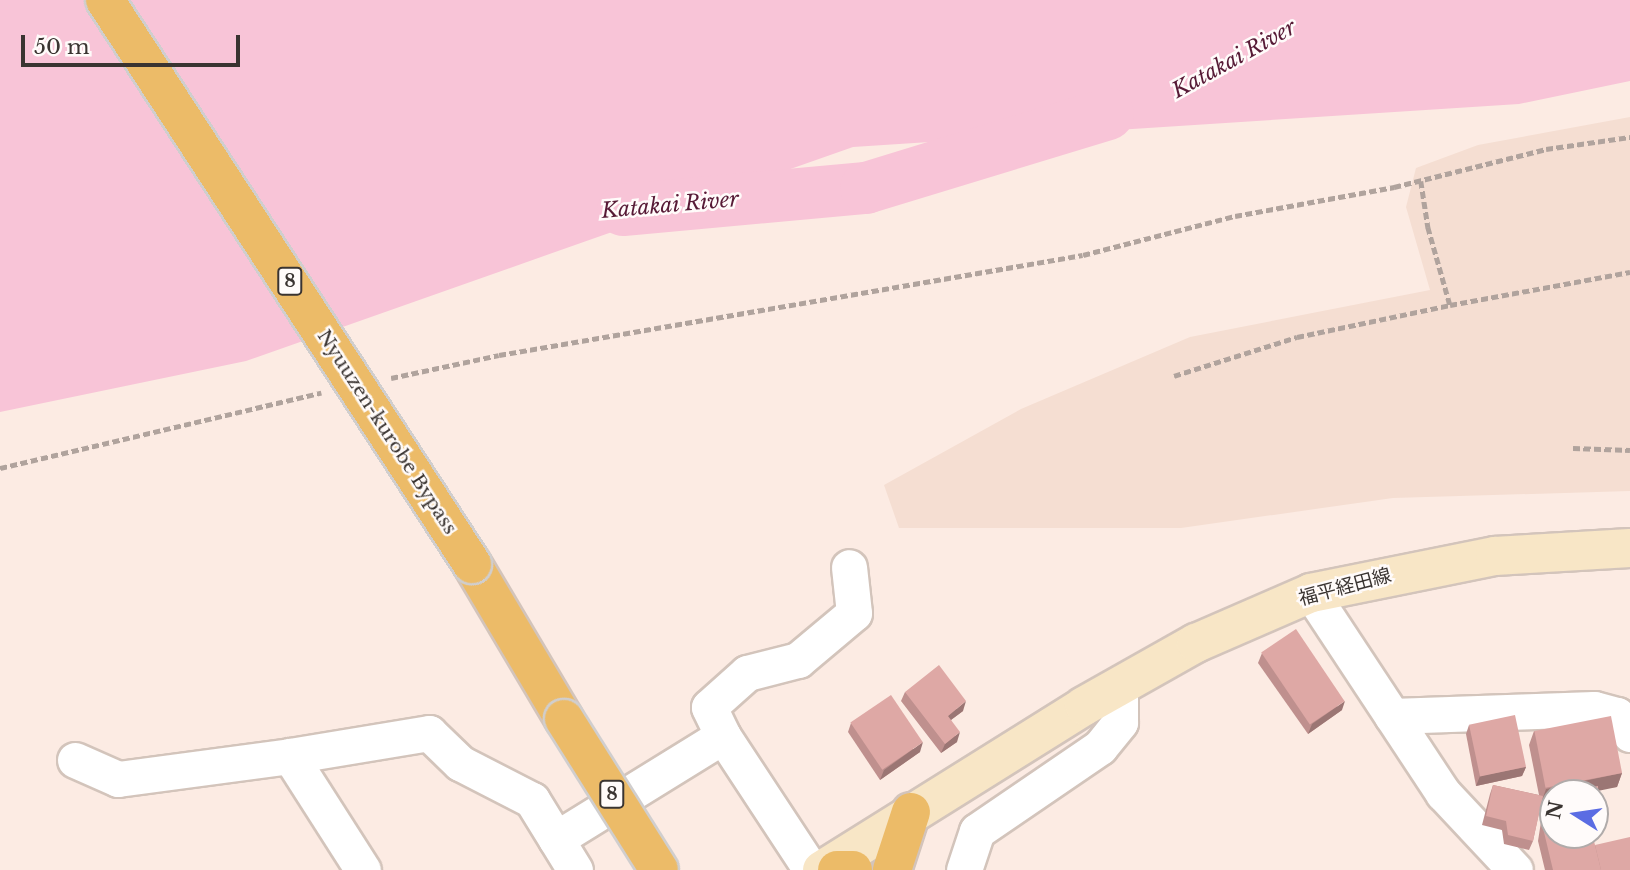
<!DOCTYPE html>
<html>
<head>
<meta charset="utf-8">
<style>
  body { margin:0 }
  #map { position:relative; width:1630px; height:870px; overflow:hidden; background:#fcebe3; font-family:"Libre Baskerville","Noto Sans JP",serif }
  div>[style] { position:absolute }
  .built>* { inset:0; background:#f5ded2 }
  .water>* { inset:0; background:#f8c4d7 }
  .river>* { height:52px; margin:-26px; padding:0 26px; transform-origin:26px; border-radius:26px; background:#f8c4d7 }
  .path>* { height:4.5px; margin-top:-2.25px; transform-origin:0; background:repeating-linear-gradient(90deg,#b0a39d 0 7px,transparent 0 10.5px) }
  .roads { filter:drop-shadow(2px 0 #d3c4bb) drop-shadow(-2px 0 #d3c4bb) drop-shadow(0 2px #d3c4bb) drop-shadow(0 -2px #d3c4bb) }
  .minor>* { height:35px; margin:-17.5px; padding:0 17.5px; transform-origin:17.5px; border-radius:17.5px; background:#fff }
  .secondary>* { height:38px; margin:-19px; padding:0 19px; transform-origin:19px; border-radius:19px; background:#f8e6c6 }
  .trunk>* { height:38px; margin:-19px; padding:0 19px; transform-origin:19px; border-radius:19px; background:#ecbb68 }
  .bridges { filter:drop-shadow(2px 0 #d0cece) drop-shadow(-2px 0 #d0cece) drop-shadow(0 2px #d0cece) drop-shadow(0 -2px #d0cece) }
  .trunk-bridge>* { height:38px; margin:-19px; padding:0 19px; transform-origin:19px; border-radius:19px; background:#ecbb68 }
  .wall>* { inset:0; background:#bf908e }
  .shaded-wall>* { inset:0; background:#9b7674 }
  .building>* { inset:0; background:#dea8a5; transform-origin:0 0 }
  span { translate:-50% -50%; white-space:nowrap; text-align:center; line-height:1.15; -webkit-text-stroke:5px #fffbfa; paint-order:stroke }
  .shield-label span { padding:2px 5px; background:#fffbfa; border:2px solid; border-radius:5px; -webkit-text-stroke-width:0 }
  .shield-label { font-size:18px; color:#3a3431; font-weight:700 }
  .street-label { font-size:19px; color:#3a3431 }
  .water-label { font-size:21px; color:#571a36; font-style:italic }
  .north { position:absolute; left:1539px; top:779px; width:70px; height:70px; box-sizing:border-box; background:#fffbfa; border:2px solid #b0abaa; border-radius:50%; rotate:282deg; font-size:19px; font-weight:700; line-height:28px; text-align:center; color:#3a3431 }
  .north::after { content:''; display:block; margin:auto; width:24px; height:32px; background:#5b6ce3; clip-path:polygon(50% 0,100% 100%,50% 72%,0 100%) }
  .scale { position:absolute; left:21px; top:35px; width:219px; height:32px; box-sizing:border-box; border:4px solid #3a3431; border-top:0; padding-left:9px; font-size:21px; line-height:24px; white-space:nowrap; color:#3a3431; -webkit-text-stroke:5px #fffbfa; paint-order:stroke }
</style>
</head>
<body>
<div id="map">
  <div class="built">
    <i style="clip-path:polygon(1630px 117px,1630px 491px,1393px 498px,1181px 528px,899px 528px,884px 485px,1021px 409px,1190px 337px,1430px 290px,1406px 207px,1416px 168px,1478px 145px)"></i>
  </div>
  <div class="water">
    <i style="clip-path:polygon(0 0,1630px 0,1630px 81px,1519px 104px,853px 147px,246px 361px,0 412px)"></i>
  </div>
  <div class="river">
    <i style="left:623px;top:210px;width:244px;rotate:-5.2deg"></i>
    <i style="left:866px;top:188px;width:253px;rotate:-17deg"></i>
  </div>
  <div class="path">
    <i style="left:1421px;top:181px;width:47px;rotate:81.3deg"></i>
    <i style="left:1428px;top:227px;width:81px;rotate:74.2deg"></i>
    <i style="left:1450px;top:305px;width:183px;rotate:-10.4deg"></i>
    <i style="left:1174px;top:376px;width:129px;rotate:-17.6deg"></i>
    <i style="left:1297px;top:337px;width:156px;rotate:-11.8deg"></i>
    <i style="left:391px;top:378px;width:110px;rotate:-12deg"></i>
    <i style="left:499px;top:355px;width:592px;rotate:-9.72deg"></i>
    <i style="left:1083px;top:255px;width:157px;rotate:-14.4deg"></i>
    <i style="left:1235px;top:216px;width:162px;rotate:-10.3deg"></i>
    <i style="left:1394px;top:187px;width:157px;rotate:-14deg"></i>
    <i style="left:1546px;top:149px;width:85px;rotate:-8.1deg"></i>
    <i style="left:1573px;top:448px;width:57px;rotate:2deg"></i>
    <i style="left:0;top:468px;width:330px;rotate:-13.2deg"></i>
  </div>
  <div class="roads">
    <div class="minor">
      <i style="left:1311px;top:593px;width:240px;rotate:56.6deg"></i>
      <i style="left:1443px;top:793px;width:105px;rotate:46.9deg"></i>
      <i style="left:1392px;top:716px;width:202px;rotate:-2deg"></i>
      <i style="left:1594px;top:709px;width:24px;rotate:15deg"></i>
      <i style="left:1617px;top:715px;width:23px;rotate:56deg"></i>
      <i style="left:723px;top:736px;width:32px;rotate:-116deg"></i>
      <i style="left:709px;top:707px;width:51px;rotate:-41.8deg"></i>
      <i style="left:747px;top:673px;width:53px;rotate:-14.3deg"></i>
      <i style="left:798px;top:660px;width:73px;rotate:-40deg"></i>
      <i style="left:854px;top:613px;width:46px;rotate:-96.2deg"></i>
      <i style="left:290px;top:756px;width:141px;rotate:-9.4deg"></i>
      <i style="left:429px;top:733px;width:43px;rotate:44.1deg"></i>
      <i style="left:460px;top:763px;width:81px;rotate:27.2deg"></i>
      <i style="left:532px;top:800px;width:82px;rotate:58.4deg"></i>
      <i style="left:75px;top:760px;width:47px;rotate:23.8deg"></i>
      <i style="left:118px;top:779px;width:174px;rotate:-7.6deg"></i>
      <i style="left:290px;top:756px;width:135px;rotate:57.4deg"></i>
      <i style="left:556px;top:839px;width:196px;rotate:-31.7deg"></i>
      <i style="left:723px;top:736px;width:160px;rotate:56.7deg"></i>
      <i style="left:964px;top:870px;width:41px;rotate:-71.6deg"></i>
      <i style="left:977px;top:831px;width:149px;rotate:-34.3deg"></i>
      <i style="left:1100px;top:747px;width:32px;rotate:-51deg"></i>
      <i style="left:1120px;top:722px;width:35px;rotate:-90deg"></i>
    </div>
    <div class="secondary">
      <i style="left:822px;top:870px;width:309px;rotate:-32deg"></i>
      <i style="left:1084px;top:706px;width:129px;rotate:-29.4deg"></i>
      <i style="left:1196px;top:643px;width:125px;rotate:-23.5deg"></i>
      <i style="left:1311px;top:593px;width:188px;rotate:-11.4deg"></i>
      <i style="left:1495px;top:556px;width:135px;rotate:-3.4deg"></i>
    </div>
    <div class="trunk">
      <i style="left:472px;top:564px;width:180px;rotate:59.3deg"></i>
      <i style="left:837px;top:870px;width:16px"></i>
      <i style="left:892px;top:870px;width:61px;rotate:-71.9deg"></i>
    </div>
  </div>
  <div class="bridges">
    <div class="trunk-bridge">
      <i style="left:105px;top:0;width:673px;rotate:56.95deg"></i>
      <i style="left:564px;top:719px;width:178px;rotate:57.8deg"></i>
    </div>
  </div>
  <div class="wall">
    <i style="clip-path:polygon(1262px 653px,1342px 710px,1308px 734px,1258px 663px)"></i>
    <i style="clip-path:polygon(905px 692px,963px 711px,951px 720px,957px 742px,941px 753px,901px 701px)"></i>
    <i style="clip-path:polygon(851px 723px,920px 752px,880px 780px,848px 732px)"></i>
    <i style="clip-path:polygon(1469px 725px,1526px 767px,1522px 776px,1476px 786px,1466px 734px)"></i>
    <i style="clip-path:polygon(1534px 731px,1622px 773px,1617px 787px,1553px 793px,1579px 841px,1595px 845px,1630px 870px,1545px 870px,1538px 841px,1543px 809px,1545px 802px,1541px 803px,1533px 841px,1529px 850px,1504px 844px,1502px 830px,1482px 825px,1490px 794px,1493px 785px,1539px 795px,1529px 745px)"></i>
  </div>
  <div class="shaded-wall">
    <i style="clip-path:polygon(966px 701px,963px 711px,944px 725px,948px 716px)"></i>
    <i style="clip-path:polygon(1345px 701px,1342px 710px,1308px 734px,1312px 724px)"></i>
    <i style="clip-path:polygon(960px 732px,957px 742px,941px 753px,945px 744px)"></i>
    <i style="clip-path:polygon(923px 742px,920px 752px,880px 780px,884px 770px)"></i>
    <i style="clip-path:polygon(1526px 767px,1522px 776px,1476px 786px,1480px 776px)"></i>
    <i style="clip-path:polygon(1622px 773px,1617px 787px,1588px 793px,1553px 793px,1553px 800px,1548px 795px,1545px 802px,1541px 803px,1546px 789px)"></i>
    <i style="clip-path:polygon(1595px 818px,1599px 818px,1595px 830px)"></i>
  </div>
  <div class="building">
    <i style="left:1296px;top:629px;width:87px;height:42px;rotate:56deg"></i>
    <i style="clip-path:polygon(939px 665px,966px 701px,948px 716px,960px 732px,945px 744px,905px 692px)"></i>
    <i style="left:891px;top:695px;width:57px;height:49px;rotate:56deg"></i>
    <i style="left:1515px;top:715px;width:53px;height:47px;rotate:78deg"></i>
    <i style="left:1611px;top:716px;width:58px;height:78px;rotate:79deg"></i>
    <i style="clip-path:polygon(1493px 785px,1543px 796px,1533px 841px,1508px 835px,1506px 821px,1486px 816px)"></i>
    <i style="clip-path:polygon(1598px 786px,1599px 818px,1595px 818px,1595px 793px,1559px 793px)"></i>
    <i style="clip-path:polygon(1553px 794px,1553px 835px,1578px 835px,1579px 841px,1594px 841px,1601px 870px,1553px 870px,1543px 828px,1548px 795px)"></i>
    <i style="clip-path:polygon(1630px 837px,1630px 870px,1601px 870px,1595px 845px)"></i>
  </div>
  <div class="shield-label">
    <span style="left:290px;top:281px">8</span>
    <span style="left:612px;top:794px">8</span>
  </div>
  <div class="street-label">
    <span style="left:387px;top:432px;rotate:57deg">Nyuuzen-kurobe Bypass</span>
    <span style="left:1345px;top:587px;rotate:-15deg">福平経田線</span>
  </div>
  <div class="water-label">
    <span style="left:1234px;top:59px;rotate:-29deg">Katakai River</span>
    <span style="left:670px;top:205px;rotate:-5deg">Katakai River</span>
  </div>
  <div class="north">N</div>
  <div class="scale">50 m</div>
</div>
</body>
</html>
